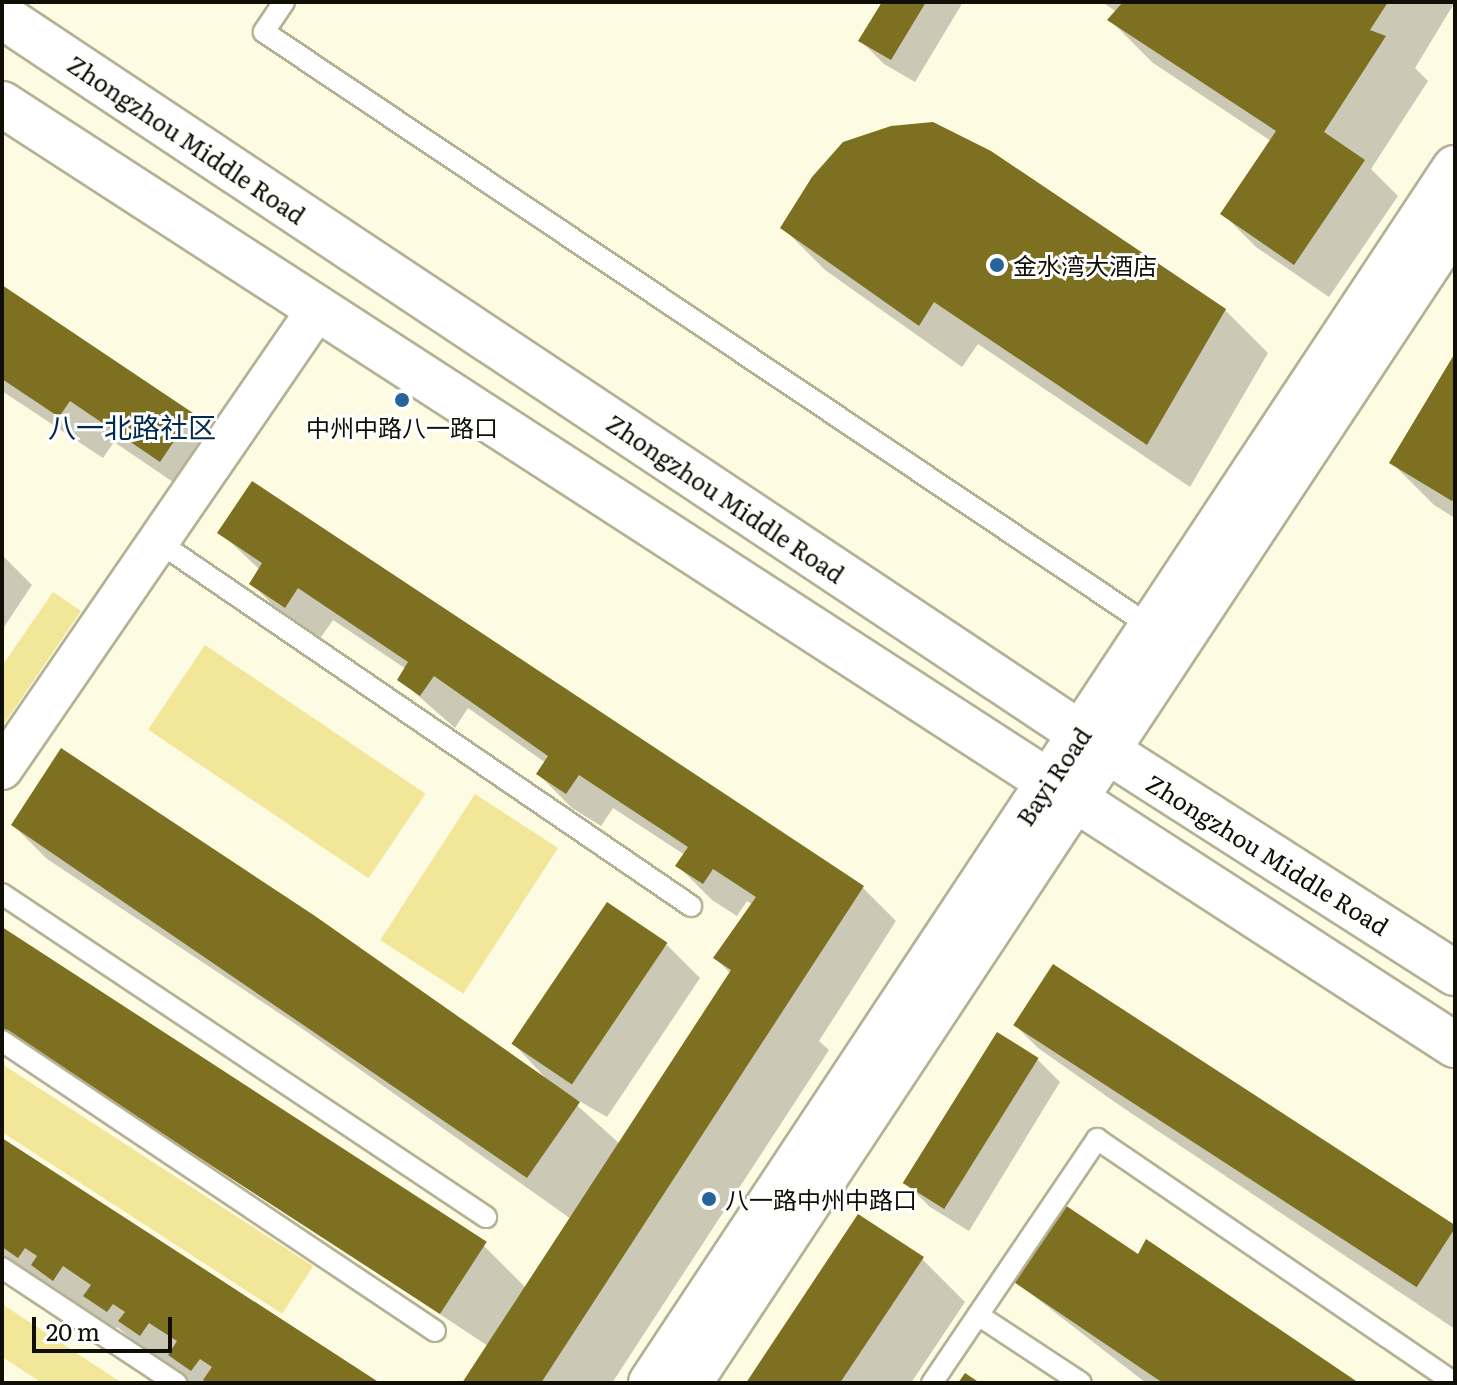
<!DOCTYPE html>
<html>
<head>
<meta charset="utf-8">
<style>
  body { margin:0 }
  #map { position:relative; width:1457px; height:1385px; overflow:hidden; background:#fefbe3; font-family:Literata,"Noto Sans SC",serif }
  div>[style] { position:absolute }
  .green>* { inset:0; background:#f2e699; transform-origin:0 0 }
  .shadow>* { inset:0; background:#0003 }
  .building>* { inset:0; background:#7d7020; transform-origin:0 0 }
  .roads { filter:drop-shadow(2px 0 #b5b195) drop-shadow(-2px 0 #b5b195) drop-shadow(0 2px #b5b195) drop-shadow(0 -2px #b5b195) }
  .service>* { height:20px; margin:-10px; padding:0 10px; transform-origin:10px; border-radius:10px; background:#fff }
  .minor>* { height:40px; margin:-20px; padding:0 20px; transform-origin:20px; border-radius:20px; background:#fff }
  .tertiary>* { height:44px; margin:-22px; padding:0 22px; transform-origin:22px; border-radius:22px; background:#fff }
  .primary>* { height:44px; margin:-22px; padding:0 22px; transform-origin:22px; border-radius:22px; background:#fff }
  .dots>* { width:22px; height:22px; translate:-50% -50%; box-sizing:border-box; border:4px solid #fff; border-radius:50% }
  span { translate:-50% -50%; white-space:nowrap; text-align:center; line-height:1.15; -webkit-text-stroke:6px #fff; paint-order:stroke }
  .street-label { font-size:24px; color:#100f05 }
  .poi-label { font-size:24px; color:#100f05 }
  .left { translate:0 -50%; text-align:left }
  .quarter-label { font-size:28px; color:#002a4f }
  .frame { position:absolute; inset:0; border:4px solid #100f05; pointer-events:none }
  .scale { position:absolute; left:32px; top:1317px; width:140px; height:36px; box-sizing:border-box; border:4px solid #100f05; border-top:0; padding-left:10px; font-size:24px; line-height:28px; white-space:nowrap; color:#100f05; -webkit-text-stroke:6px #fff; paint-order:stroke }
</style>
</head>
<body>
<div id="map">
  <div class="green">
    <i style="clip-path:polygon(53px 592px,81px 611px,2px 727px,2px 666px)"></i>
    <i style="left:205px;top:645px;width:266px;height:102px;rotate:34deg"></i>
    <i style="left:475px;top:794px;width:99px;height:174px;rotate:33deg"></i>
    <i style="left:2px;top:1064px;width:371px;height:57px;rotate:33deg"></i>
    <i style="clip-path:polygon(2px 1304px,122px 1383px,42px 1383px,2px 1357px)"></i>
  </div>
  <div class="shadow">
    <i style="clip-path:polygon(884px 2px,963px 2px,915px 82px,884px 64px,861px 41px)"></i>
    <i style="clip-path:polygon(1102px 2px,1455px 2px,1415px 68px,1428px 81px,1371px 169px,1398px 196px,1329px 297px,1256px 247px,1222px 213px,1271px 141px,1153px 63px,1110px 20px,1117px 12px)"></i>
    <i style="clip-path:polygon(782px 227px,1225px 310px,1268px 353px,1190px 487px,978px 344px,962px 367px,825px 270px)"></i>
    <i style="clip-path:polygon(2px 287px,192px 414px,235px 457px,204px 503px,114px 442px,103px 458px,2px 391px)"></i>
    <i style="clip-path:polygon(1455px 357px,1455px 518px,1434px 505px,1391px 462px)"></i>
    <i style="clip-path:polygon(220px 532px,862px 887px,896px 921px,819px 1041px,829px 1050px,612px 1383px,464px 1383px,488px 1346px,2px 1025px,2px 929px,484px 1246px,526px 1288px,571px 1219px,300px 1027px,47px 859px,13px 825px,551px 1084px,513px 1043px,667px 945px,700px 978px,607px 1117px,560px 1090px,620px 1144px,731px 974px,715px 958px,753px 905px,747px 901px,737px 916px,712px 900px,678px 866px,685px 855px,613px 808px,601px 826px,572px 808px,538px 774px,546px 763px,468px 708px,455px 728px,399px 679px,406px 669px,333px 620px,319px 640px,285px 617px,251px 583px,260px 570px)"></i>
    <i style="clip-path:polygon(2px 555px,32px 585px,2px 630px)"></i>
    <i style="clip-path:polygon(1015px 1025px,1455px 1232px,1455px 1329px,1119px 1105px,1038px 1048px)"></i>
    <i style="clip-path:polygon(1037px 1059px,1060px 1082px,969px 1231px,930px 1207px,907px 1184px)"></i>
    <i style="clip-path:polygon(2px 1140px,377px 1383px,185px 1383px,117px 1327px,111px 1336px,2px 1271px)"></i>
    <i style="clip-path:polygon(1137px 1256px,1355px 1383px,1146px 1383px,1013px 1280px)"></i>
    <i style="clip-path:polygon(922px 1259px,965px 1302px,911px 1383px,748px 1383px)"></i>
  </div>
  <div class="building">
    <i style="clip-path:polygon(882px 2px,926px 2px,891px 60px,858px 41px)"></i>
    <i style="clip-path:polygon(1123px 2px,1388px 2px,1370px 30px,1386px 36px,1324px 132px,1365px 160px,1294px 265px,1220px 214px,1276px 131px,1107px 20px)"></i>
    <i style="clip-path:polygon(933px 122px,991px 151px,1226px 309px,1147px 445px,934px 302px,919px 326px,780px 228px,812px 177px,843px 142px,891px 126px)"></i>
    <i style="clip-path:polygon(2px 285px,193px 413px,160px 462px,70px 401px,59px 417px,2px 379px)"></i>
    <i style="clip-path:polygon(1455px 353px,1455px 497px,1452px 501px,1389px 463px)"></i>
    <i style="clip-path:polygon(252px 481px,864px 886px,541px 1383px,462px 1383px,731px 970px,713px 958px,756px 897px,713px 869px,703px 884px,675px 866px,688px 847px,579px 775px,566px 794px,536px 774px,548px 756px,434px 676px,420px 696px,397px 680px,408px 662px,298px 588px,285px 608px,249px 584px,262px 563px,217px 533px)"></i>
    <i style="clip-path:polygon(61px 748px,315px 916px,580px 1102px,527px 1178px,11px 825px)"></i>
    <i style="left:607px;top:902px;width:73px;height:171px;rotate:34deg"></i>
    <i style="left:2px;top:927px;width:578px;height:86px;rotate:33deg"></i>
    <i style="left:1053px;top:964px;width:481px;height:73px;rotate:33deg"></i>
    <i style="left:997px;top:1032px;width:49px;height:178px;rotate:32deg"></i>
    <i style="clip-path:polygon(2px 1138px,380px 1383px,207px 1383px,203px 1380px,212px 1367px,200px 1359px,191px 1371px,168px 1355px,177px 1341px,149px 1323px,140px 1336px,118px 1321px,125px 1312px,113px 1304px,107px 1312px,83px 1296px,91px 1285px,63px 1266px,53px 1281px,31px 1265px,37px 1256px,25px 1248px,18px 1258px,2px 1247px)"></i>
    <i style="clip-path:polygon(1062px 1203px,1138px 1254px,1146px 1239px,1359px 1383px,1163px 1383px,1011px 1280px)"></i>
    <i style="clip-path:polygon(858px 1214px,924px 1257px,840px 1383px,746px 1383px)"></i>
    <i style="clip-path:polygon(965px 1373px,980px 1383px,958px 1383px)"></i>
  </div>
  <div class="roads">
    <div class="service">
      <i style="left:284px;top:2px;width:36px;rotate:124deg"></i>
      <i style="left:264px;top:32px;width:1070px;rotate:33.84deg"></i>
      <i style="left:157px;top:541px;width:647px;rotate:34.35deg"></i>
      <i style="left:2px;top:894px;width:582px;rotate:33.72deg"></i>
      <i style="left:2px;top:1041px;width:521px;rotate:33.81deg"></i>
      <i style="left:2px;top:1268px;width:209px;rotate:33.5deg"></i>
      <i style="left:978px;top:1315px;width:123px;rotate:33.4deg"></i>
      <i style="left:932px;top:1383px;width:295px;rotate:-55.9deg"></i>
      <i style="left:1097px;top:1139px;width:433px;rotate:34.3deg"></i>
    </div>
    <div class="minor">
      <i style="left:2px;top:769px;width:560px;rotate:-55.54deg"></i>
    </div>
    <div class="tertiary">
      <i style="left:651px;top:1383px;width:1457px;rotate:-56.51deg"></i>
      <i style="left:689px;top:1383px;width:1389px;rotate:-56.54deg"></i>
    </div>
    <div class="primary">
      <i style="left:2px;top:16px;width:1296px;rotate:33.64deg"></i>
      <i style="left:1081px;top:734px;width:444px;rotate:32.6deg"></i>
      <i style="left:2px;top:104px;width:1731px;rotate:32.93deg"></i>
    </div>
  </div>
  <div class="dots">
    <i style="left:997px;top:265px;background:#29639b"></i>
    <i style="left:402px;top:400px;background:#29639b"></i>
    <i style="left:709px;top:1199px;background:#29639b"></i>
  </div>
  <div class="street-label">
    <span style="left:187px;top:139px;rotate:34deg">Zhongzhou Middle Road</span>
    <span style="left:726px;top:498px;rotate:34deg">Zhongzhou Middle Road</span>
    <span style="left:1053px;top:776px;rotate:-56deg">Bayi Road</span>
    <span style="left:1268px;top:854px;rotate:32deg">Zhongzhou Middle Road</span>
  </div>
  <div class="poi-label">
    <span class="left" style="left:1013px;top:265px">金水湾大酒店</span>
    <span style="left:402px;top:427px">中州中路八一路口</span>
    <span class="left" style="left:725px;top:1199px">八一路中州中路口</span>
  </div>
  <div class="quarter-label">
    <span style="left:132px;top:426px">八一北路社区</span>
  </div>
  <div class="frame"></div>
  <div class="scale">20 m</div>
</div>
</body>
</html>
